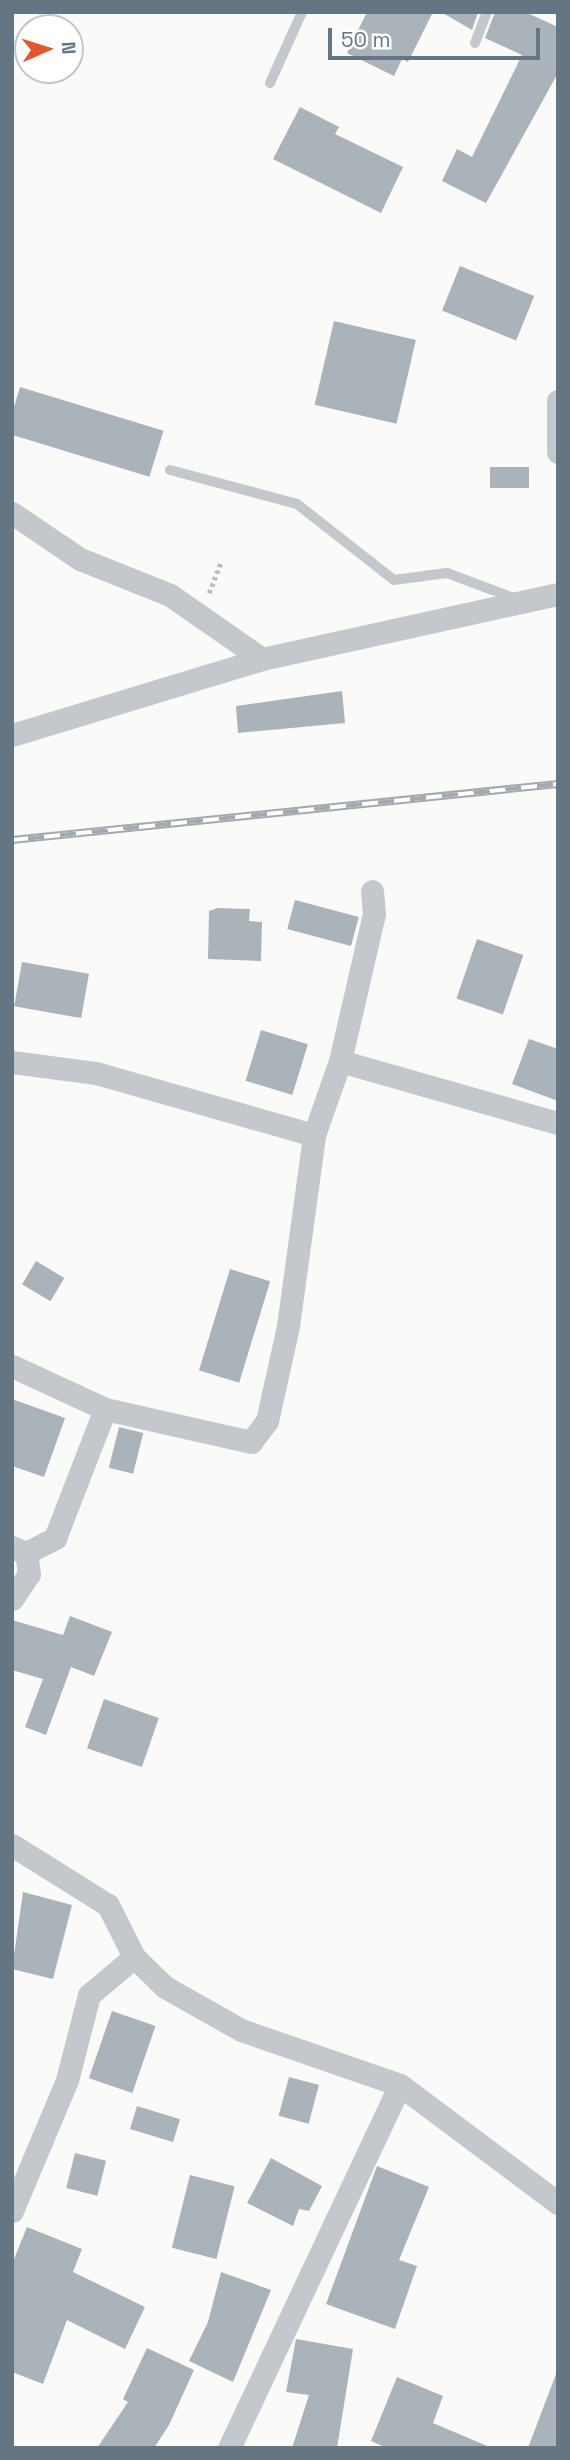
<!DOCTYPE html>
<html>
<head>
<meta charset="utf-8">
<style>
  body { margin:0 }
  #map { position:relative; width:570px; height:2460px; overflow:hidden; background:#fafaf8; font-family:"Space Grotesk",sans-serif }
  div>[style] { position:absolute }
  .building>* { inset:0; background:#aab3b9; transform-origin:0 0 }
  .path>* { height:4.5px; margin-top:-2.25px; transform-origin:0; background:repeating-linear-gradient(90deg,#bbbfc2 0 3.5px,transparent 0 7px) }
  .lane>* { height:10px; margin:-5px; padding:0 5px; transform-origin:5px; border-radius:5px; background:#c3c8cc }
  .street>* { height:23px; margin:-11.5px; padding:0 11.5px; transform-origin:11.5px; border-radius:11.5px; background:#c3c8cc }
  .rail>* { height:8px; margin-top:-4px; transform-origin:0; background:repeating-linear-gradient(90deg,#fff 0 16px,#a2aab0 0 32px); box-sizing:border-box; border-block:2px solid #a2aab0 }
  span { translate:-50% -50%; white-space:nowrap; text-align:center; line-height:1.15; -webkit-text-stroke:7px #fff; paint-order:stroke }
  .frame { position:absolute; inset:0; border:14px solid #657683; pointer-events:none }
  .north { position:absolute; left:14px; top:14px; width:70px; height:70px; box-sizing:border-box; background:#fff; border:2px solid #c1c8cd; border-radius:50%; rotate:87deg; font-size:19px; font-weight:700; line-height:28px; text-align:center; color:#657683 }
  .north::after { content:''; display:block; margin:auto; width:24px; height:32px; background:#e4572e; clip-path:polygon(50% 0,100% 100%,50% 72%,0 100%) }
  .scale { position:absolute; left:328px; top:28px; width:212px; height:32px; box-sizing:border-box; border:4px solid #657683; border-top:0; padding-left:9px; font-size:21px; line-height:24px; white-space:nowrap; color:#657683; -webkit-text-stroke:5px #fff; paint-order:stroke }
</style>
</head>
<body>
<div id="map">
  <div class="building">
    <i style="clip-path:polygon(367px 12px,433px 12px,408px 62px,402px 59px,394px 76px,347px 53px)"></i>
    <i style="clip-path:polygon(441px 12px,478px 12px,472px 30px)"></i>
    <i style="clip-path:polygon(495px 12px,525px 12px,558px 27px,558px 73px,486px 203px,442px 181px,457px 149px,472px 157px,522px 55px,485px 38px)"></i>
    <i style="clip-path:polygon(300px 107px,339px 127px,335px 134px,403px 167px,381px 213px,273px 159px)"></i>
    <i style="left:460px;top:266px;width:80px;height:48px;rotate:22deg"></i>
    <i style="left:334px;top:321px;width:84px;height:86px;rotate:13deg"></i>
    <i style="left:20px;top:387px;width:150px;height:48px;rotate:17deg"></i>
    <i style="left:490px;top:467px;width:39px;height:21px"></i>
    <i style="clip-path:polygon(342px 691px,345px 723px,238px 733px,236px 706px)"></i>
    <i style="left:295px;top:900px;width:66px;height:30px;rotate:15deg"></i>
    <i style="clip-path:polygon(218px 908px,250px 909px,249px 921px,262px 922px,261px 961px,208px 959px,209px 911px)"></i>
    <i style="left:477px;top:939px;width:49px;height:63px;rotate:19deg"></i>
    <i style="left:22px;top:962px;width:68px;height:45px;rotate:10deg"></i>
    <i style="left:261px;top:1030px;width:49px;height:53px;rotate:17deg"></i>
    <i style="clip-path:polygon(529px 1039px,558px 1049px,558px 1101px,512px 1084px)"></i>
    <i style="left:36px;top:1261px;width:33px;height:27px;rotate:31deg"></i>
    <i style="left:230px;top:1269px;width:42px;height:106px;rotate:17deg"></i>
    <i style="clip-path:polygon(12px 1399px,65px 1418px,44px 1477px,12px 1466px)"></i>
    <i style="left:119px;top:1427px;width:25px;height:42px;rotate:14deg"></i>
    <i style="clip-path:polygon(70px 1616px,112px 1632px,94px 1676px,71px 1667px,46px 1735px,25px 1727px,43px 1679px,12px 1670px,12px 1620px,63px 1635px)"></i>
    <i style="left:104px;top:1699px;width:58px;height:52px;rotate:19deg"></i>
    <i style="clip-path:polygon(23px 1892px,72px 1905px,53px 1979px,12px 1969px)"></i>
    <i style="left:112px;top:2011px;width:46px;height:71px;rotate:19deg"></i>
    <i style="left:289px;top:2077px;width:31px;height:40px;rotate:15deg"></i>
    <i style="left:137px;top:2106px;width:45px;height:24px;rotate:17deg"></i>
    <i style="left:75px;top:2153px;width:32px;height:36px;rotate:14deg"></i>
    <i style="clip-path:polygon(271px 2158px,322px 2186px,309px 2211px,299px 2209px,293px 2226px,247px 2203px)"></i>
    <i style="clip-path:polygon(377px 2166px,429px 2187px,399px 2260px,417px 2266px,395px 2329px,326px 2304px)"></i>
    <i style="left:190px;top:2175px;width:46px;height:75px;rotate:14deg"></i>
    <i style="clip-path:polygon(27px 2227px,82px 2249px,73px 2272px,145px 2307px,125px 2349px,67px 2320px,43px 2384px,12px 2372px,12px 2264px)"></i>
    <i style="clip-path:polygon(221px 2272px,271px 2290px,233px 2382px,189px 2361px,208px 2322px)"></i>
    <i style="clip-path:polygon(296px 2339px,353px 2349px,337px 2448px,292px 2448px,309px 2395px,286px 2392px)"></i>
    <i style="clip-path:polygon(147px 2348px,194px 2370px,169px 2425px,154px 2448px,97px 2448px,128px 2402px,123px 2399px)"></i>
    <i style="clip-path:polygon(556px 2374px,558px 2448px,528px 2448px)"></i>
    <i style="clip-path:polygon(397px 2377px,443px 2396px,433px 2423px,492px 2448px,387px 2448px,371px 2441px)"></i>
  </div>
  <div class="path">
    <i style="left:209px;top:593px;width:34px;rotate:-69deg"></i>
  </div>
  <div class="lane">
    <i style="left:475px;top:43px;width:33px;rotate:-69deg"></i>
    <i style="left:270px;top:83px;width:78px;rotate:-65.7deg"></i>
    <i style="left:170px;top:470px;width:131px;rotate:15deg"></i>
    <i style="left:297px;top:504px;width:123px;rotate:38.1deg"></i>
    <i style="left:394px;top:580px;width:53px;rotate:-7.5deg"></i>
    <i style="left:447px;top:573px;width:74px;rotate:20.6deg"></i>
  </div>
  <div class="street">
    <i style="left:558px;top:401px;width:51px;rotate:90deg"></i>
    <i style="left:12px;top:513px;width:82px;rotate:34.1deg"></i>
    <i style="left:80px;top:559px;width:97px;rotate:21.8deg"></i>
    <i style="left:170px;top:595px;width:112px;rotate:34.8deg"></i>
    <i style="left:12px;top:735px;width:261px;rotate:-16.9deg"></i>
    <i style="left:262px;top:659px;width:303px;rotate:-12.4deg"></i>
    <i style="left:340px;top:1061px;width:227px;rotate:15.9deg"></i>
    <i style="left:12px;top:1062px;width:85px;rotate:7.5deg"></i>
    <i style="left:96px;top:1073px;width:227px;rotate:15.9deg"></i>
    <i style="left:12px;top:1366px;width:102px;rotate:24.8deg"></i>
    <i style="left:105px;top:1409px;width:150px;rotate:12.7deg"></i>
    <i style="left:251px;top:1442px;width:26px;rotate:-53deg"></i>
    <i style="left:267px;top:1421px;width:97px;rotate:-77.5deg"></i>
    <i style="left:288px;top:1326px;width:193px;rotate:-82.2deg"></i>
    <i style="left:314px;top:1135px;width:78px;rotate:-70.6deg"></i>
    <i style="left:340px;top:1061px;width:151px;rotate:-77deg"></i>
    <i style="left:374px;top:914px;width:23px;rotate:-95deg"></i>
    <i style="left:12px;top:1547px;width:15px;rotate:23deg"></i>
    <i style="left:26px;top:1553px;width:33px;rotate:-27deg"></i>
    <i style="left:55px;top:1538px;width:138px;rotate:-68.8deg"></i>
    <i style="left:12px;top:1599px;width:30px;rotate:-56deg"></i>
    <i style="left:29px;top:1574px;width:21px;rotate:-98deg"></i>
    <i style="left:12px;top:1845px;width:113px;rotate:32deg"></i>
    <i style="left:108px;top:1905px;width:58px;rotate:63.4deg"></i>
    <i style="left:134px;top:1957px;width:43px;rotate:44.1deg"></i>
    <i style="left:165px;top:1987px;width:87px;rotate:29.5deg"></i>
    <i style="left:241px;top:2030px;width:168px;rotate:19.1deg"></i>
    <i style="left:400px;top:2085px;width:197px;rotate:36.8deg"></i>
    <i style="left:12px;top:2211px;width:142px;rotate:-67.2deg"></i>
    <i style="left:67px;top:2080px;width:88px;rotate:-75.5deg"></i>
    <i style="left:89px;top:1995px;width:59px;rotate:-40.2deg"></i>
    <i style="left:229px;top:2448px;width:401px;rotate:-64.8deg"></i>
  </div>
  <div class="rail">
    <i style="left:12px;top:840px;width:549px;rotate:-5.86deg"></i>
  </div>
  <div class="frame"></div>
  <div class="north">N</div>
  <div class="scale">50 m</div>
</div>
</body>
</html>
